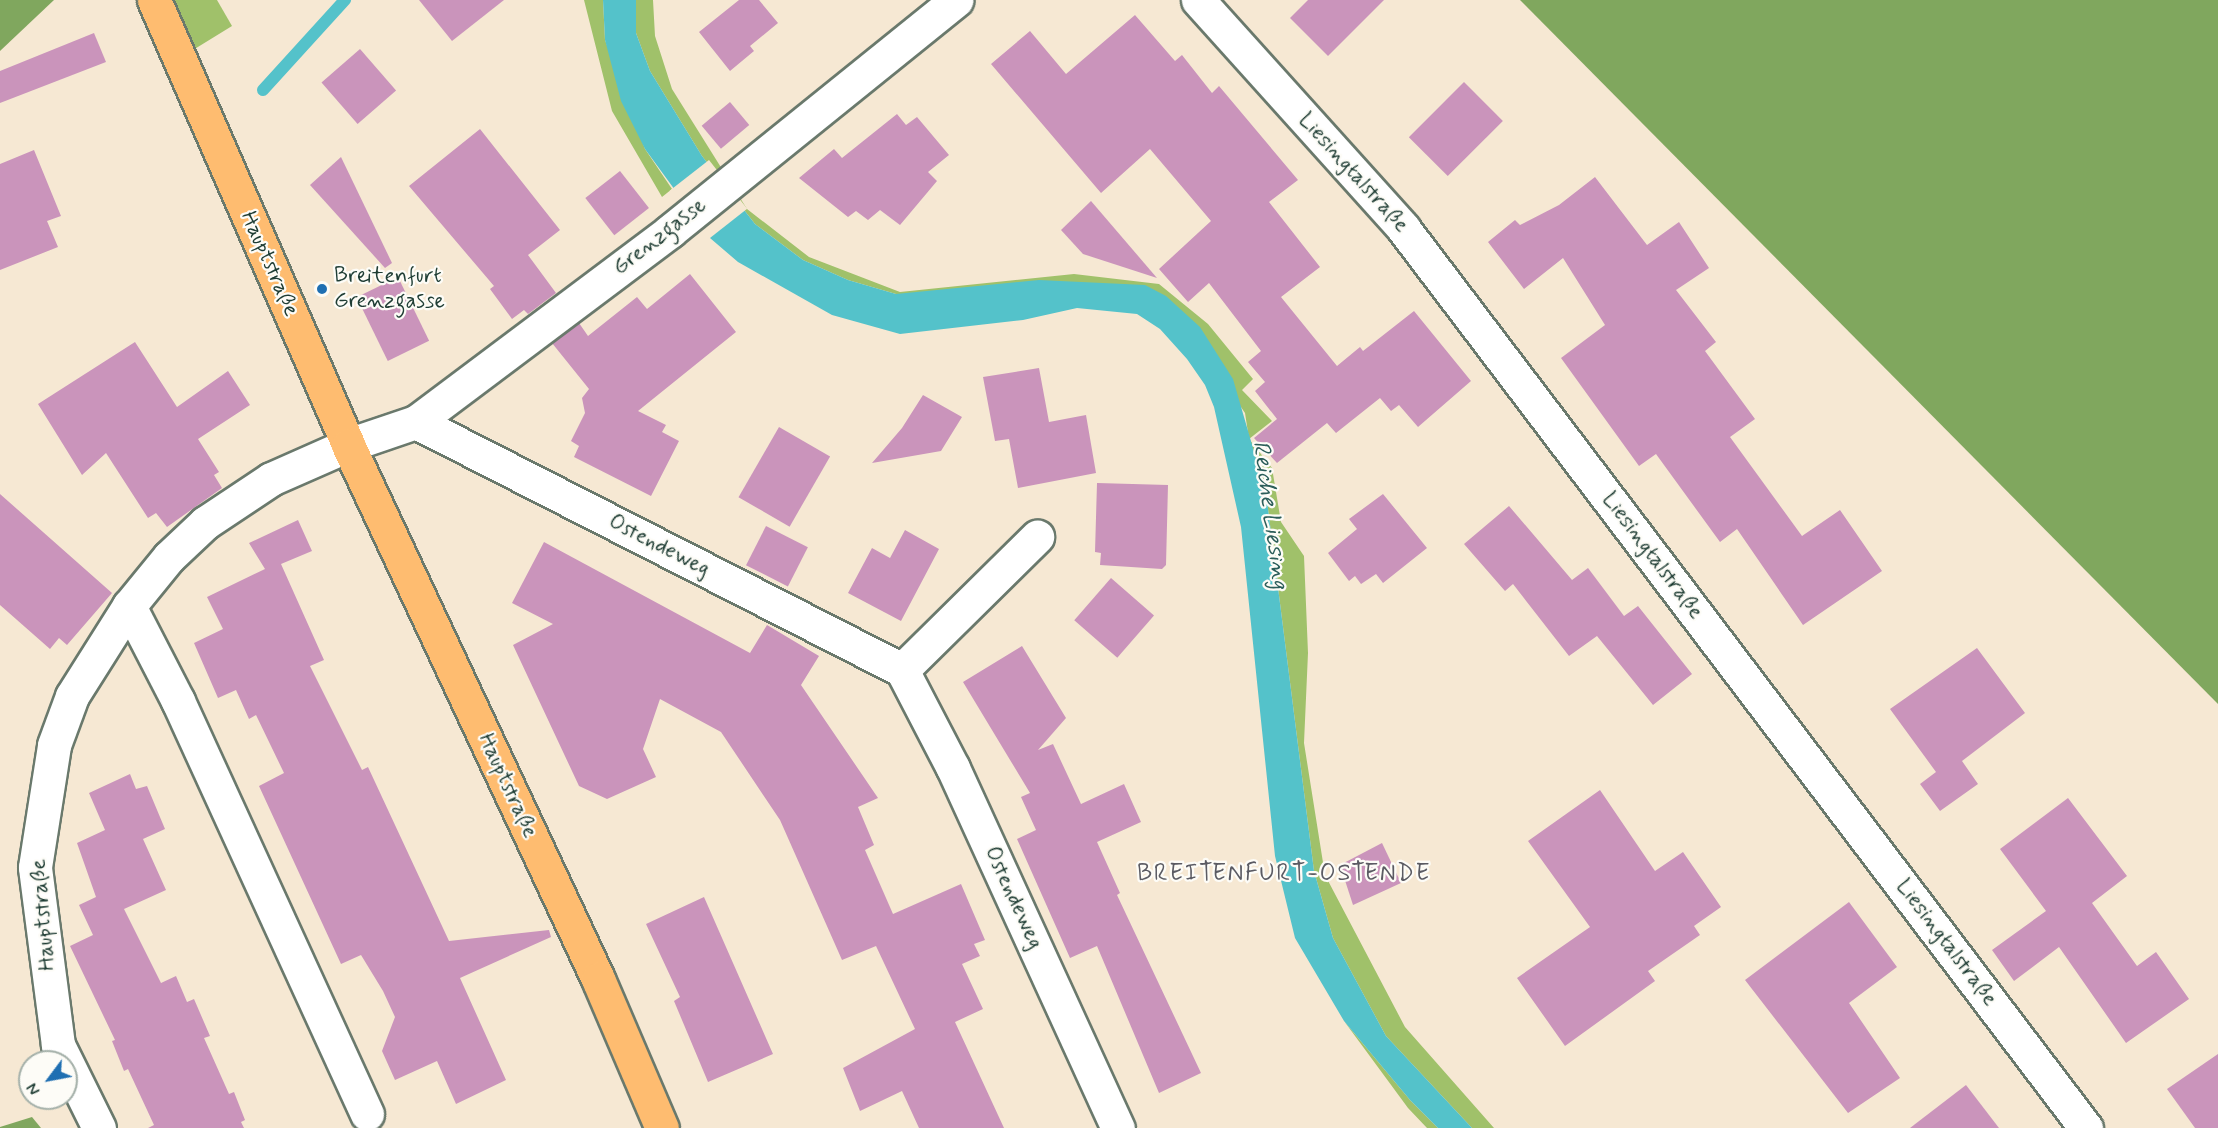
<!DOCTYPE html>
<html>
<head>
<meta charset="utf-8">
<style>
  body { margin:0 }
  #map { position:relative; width:2218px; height:1128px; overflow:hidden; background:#f6e8d3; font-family:Mynerve,sans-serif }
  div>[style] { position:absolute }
  .green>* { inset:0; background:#a0c16a }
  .forest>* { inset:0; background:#80a75e }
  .water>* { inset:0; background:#54c2ca }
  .pier>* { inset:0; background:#f6e8d3; transform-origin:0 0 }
  .stream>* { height:12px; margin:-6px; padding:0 6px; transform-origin:6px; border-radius:6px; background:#54c2ca }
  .building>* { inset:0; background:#ca94bb; transform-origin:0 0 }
  .roads { filter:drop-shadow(2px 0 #6a796c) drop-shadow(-2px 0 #6a796c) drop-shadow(0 2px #6a796c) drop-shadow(0 -2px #6a796c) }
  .minor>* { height:33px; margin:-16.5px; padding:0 16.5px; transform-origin:16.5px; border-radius:16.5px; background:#fff }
  .major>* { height:33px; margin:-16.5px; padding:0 16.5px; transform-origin:16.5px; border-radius:16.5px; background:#febc70 }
  .dots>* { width:16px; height:16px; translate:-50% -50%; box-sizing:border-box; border:3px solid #fdfcf7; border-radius:50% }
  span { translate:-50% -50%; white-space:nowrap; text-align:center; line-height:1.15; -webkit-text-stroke:4.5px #fdfcf7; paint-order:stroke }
  .street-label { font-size:22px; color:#1f3d34 }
  .poi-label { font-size:22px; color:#1f3d34 }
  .left { translate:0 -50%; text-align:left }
  .water-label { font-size:24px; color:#2c5e5a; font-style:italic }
  .neighbourhood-label { font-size:24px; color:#5b5b63; letter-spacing:1.5px }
  .north { position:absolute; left:18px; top:1050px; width:60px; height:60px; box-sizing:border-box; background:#fdfcf7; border:2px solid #a4b0a9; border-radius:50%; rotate:238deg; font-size:16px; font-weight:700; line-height:24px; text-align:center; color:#1f3d34 }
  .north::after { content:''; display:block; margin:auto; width:21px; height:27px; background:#1f6fb2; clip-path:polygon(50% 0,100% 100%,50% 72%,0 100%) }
</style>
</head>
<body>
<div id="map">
  <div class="green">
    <i style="clip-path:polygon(172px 0,217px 0,232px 26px,193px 50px)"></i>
    <i style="clip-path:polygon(584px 0,603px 0,605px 40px,645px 149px,672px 189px,662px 197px,612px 111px)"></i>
    <i style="clip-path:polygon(636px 0,653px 0,655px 36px,672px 89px,747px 209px,809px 257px,900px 292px,1074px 274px,1159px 284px,1208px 324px,1253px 379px,1242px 390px,1272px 421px,1249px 439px,1272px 468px,1281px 522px,1304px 556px,1308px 653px,1304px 743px,1325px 875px,1405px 1027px,1494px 1128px,1472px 1128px,1386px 1036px,1333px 938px,1314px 871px,1266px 493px,1249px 439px,1245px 413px,1166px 297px,896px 294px,848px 280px,803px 260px,755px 224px,702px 156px,650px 71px,636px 33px)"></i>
    <i style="clip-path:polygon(1344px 1021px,1410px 1100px,1438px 1128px,1427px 1128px,1408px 1108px)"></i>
  </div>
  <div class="forest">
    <i style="clip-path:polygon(0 0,54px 0,0 51px)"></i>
    <i style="clip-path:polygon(1520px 0,2218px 0,2218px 704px)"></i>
    <i style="clip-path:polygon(32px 1117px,41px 1128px,0 1128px,0 1127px)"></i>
  </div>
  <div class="water">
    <i style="clip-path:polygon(603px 0,636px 0,636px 33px,650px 71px,702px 156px,755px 224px,803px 260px,848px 280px,896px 294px,1039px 280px,1145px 285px,1166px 296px,1200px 327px,1233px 379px,1266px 493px,1314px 871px,1333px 938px,1386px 1036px,1472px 1128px,1438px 1128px,1410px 1100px,1344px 1021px,1295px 938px,1275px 856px,1241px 527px,1214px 407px,1205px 385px,1187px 359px,1160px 329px,1137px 314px,1077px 308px,1023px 320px,900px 334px,832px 315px,738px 262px,710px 238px,645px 149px,621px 101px,605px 40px)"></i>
  </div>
  <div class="pier">
    <i style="left:709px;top:160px;width:62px;height:50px;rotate:52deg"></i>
  </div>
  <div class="stream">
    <i style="left:263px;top:90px;width:122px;rotate:-47.7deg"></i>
  </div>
  <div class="building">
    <i style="clip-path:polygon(419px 0,504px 0,452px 41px)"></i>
    <i style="clip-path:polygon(739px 0,759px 0,778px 23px,750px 46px,754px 51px,730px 71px,699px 32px)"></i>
    <i style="clip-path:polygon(1308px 0,1384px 0,1328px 56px,1290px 18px)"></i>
    <i style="clip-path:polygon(1135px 15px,1175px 61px,1182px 55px,1212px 93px,1219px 86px,1298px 180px,1269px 202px,1320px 267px,1281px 297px,1337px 366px,1360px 347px,1363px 351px,1414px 311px,1471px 381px,1418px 427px,1399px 405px,1391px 411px,1380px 398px,1336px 433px,1327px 423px,1277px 463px,1254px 438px,1277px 419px,1255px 391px,1265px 382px,1248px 362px,1261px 351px,1209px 283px,1188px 302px,1159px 269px,1211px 221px,1150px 149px,1101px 193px,991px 64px,1030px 31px,1066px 74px)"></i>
    <i style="clip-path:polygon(94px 33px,106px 62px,0 103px,0 71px)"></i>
    <i style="left:360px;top:49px;width:55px;height:51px;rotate:49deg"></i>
    <i style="left:1464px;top:82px;width:55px;height:78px;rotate:45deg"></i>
    <i style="left:730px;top:102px;width:30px;height:37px;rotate:50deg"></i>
    <i style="clip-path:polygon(897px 114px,906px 125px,917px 117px,949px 155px,928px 172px,937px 181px,900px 225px,880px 210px,868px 220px,856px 211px,848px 217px,799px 178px,834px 149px,842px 158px)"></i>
    <i style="clip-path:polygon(480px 129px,560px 230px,528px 255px,556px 293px,528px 314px,524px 310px,512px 319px,490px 289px,494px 286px,409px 186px)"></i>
    <i style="clip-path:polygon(34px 150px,61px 216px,47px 221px,58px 247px,0 270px,0 164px)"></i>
    <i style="clip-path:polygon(341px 157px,392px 263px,385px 268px,310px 185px)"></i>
    <i style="left:620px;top:171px;width:47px;height:44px;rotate:52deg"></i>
    <i style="clip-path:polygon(1595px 177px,1647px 245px,1679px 222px,1709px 268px,1676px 290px,1716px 342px,1705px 351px,1755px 419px,1730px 437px,1802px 536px,1840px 510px,1882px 571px,1803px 625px,1737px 529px,1720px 542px,1656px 454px,1639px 466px,1561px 358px,1605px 325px,1563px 258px,1524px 289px,1488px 242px,1515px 220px,1520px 225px,1559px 205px)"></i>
    <i style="clip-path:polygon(1091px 201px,1157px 278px,1083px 254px,1061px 230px)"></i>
    <i style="clip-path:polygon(690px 274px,736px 332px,638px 411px,666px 425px,662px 432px,679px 441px,651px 496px,574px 457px,579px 446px,571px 441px,585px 413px,582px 398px,589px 389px,552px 343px,579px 323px,588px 336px,637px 297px,647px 309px)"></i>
    <i style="left:398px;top:277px;width:71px;height:46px;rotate:64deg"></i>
    <i style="clip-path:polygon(135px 342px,177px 407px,228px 371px,250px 405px,198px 439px,219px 472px,214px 475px,222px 488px,167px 527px,156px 513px,148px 518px,106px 453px,82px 475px,38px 404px)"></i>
    <i style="clip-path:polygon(1039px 368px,1049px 422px,1086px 415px,1096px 473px,1018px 488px,1009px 439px,995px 441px,983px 377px)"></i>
    <i style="clip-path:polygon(923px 395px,962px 417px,941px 451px,872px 463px,902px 428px)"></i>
    <i style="left:779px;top:427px;width:59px;height:81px;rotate:30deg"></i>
    <i style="clip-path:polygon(1097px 483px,1168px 485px,1166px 565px,1162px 569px,1100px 565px,1101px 553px,1095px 552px)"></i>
    <i style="clip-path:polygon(0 494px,112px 593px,67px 645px,59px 638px,50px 649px,0 605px)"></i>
    <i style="clip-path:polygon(1383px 494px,1427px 548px,1383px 583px,1376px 574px,1361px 584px,1355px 576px,1349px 581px,1328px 553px,1357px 529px,1349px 519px)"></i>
    <i style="clip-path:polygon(1509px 506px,1572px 580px,1588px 568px,1624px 616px,1638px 606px,1692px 674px,1653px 705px,1597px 636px,1569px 656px,1513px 584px,1505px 591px,1464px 544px)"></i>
    <i style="clip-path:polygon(298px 520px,312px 551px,281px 564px,324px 660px,310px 666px,362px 770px,368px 767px,449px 941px,549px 930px,551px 937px,460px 978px,506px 1080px,456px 1104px,437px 1061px,395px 1080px,382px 1051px,395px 1017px,383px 991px,361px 955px,341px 964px,259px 786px,284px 773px,256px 715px,249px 719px,236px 690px,218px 698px,194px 643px,223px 629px,207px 597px,265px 569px,249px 543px)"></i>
    <i style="left:766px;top:526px;width:47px;height:44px;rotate:27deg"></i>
    <i style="clip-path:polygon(905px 530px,939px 549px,901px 621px,848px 593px,872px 548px,890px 558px)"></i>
    <i style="clip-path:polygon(544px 542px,750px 653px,767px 625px,819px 656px,801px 685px,878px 798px,858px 807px,874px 845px,865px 850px,893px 914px,961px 884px,985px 940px,974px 944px,980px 956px,962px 964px,983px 1009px,955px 1022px,1004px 1128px,919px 1128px,902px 1091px,860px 1111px,843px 1068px,915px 1029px,876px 946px,842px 960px,780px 820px,721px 732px,660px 699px,643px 749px,656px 777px,607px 799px,579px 786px,513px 645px,553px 624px,512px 603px)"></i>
    <i style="left:1111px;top:578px;width:57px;height:56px;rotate:41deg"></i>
    <i style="clip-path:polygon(1022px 646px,1066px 718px,1038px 750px,1053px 744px,1081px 804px,1124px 784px,1141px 822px,1097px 842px,1120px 893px,1117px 895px,1201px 1073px,1159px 1093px,1097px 946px,1070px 958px,1017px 839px,1036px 830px,1021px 797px,1030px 793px,963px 682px)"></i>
    <i style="clip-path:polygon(1977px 648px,2025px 713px,1962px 761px,1978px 784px,1940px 811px,1920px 784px,1936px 772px,1890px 709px)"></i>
    <i style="clip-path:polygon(130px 774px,136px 789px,147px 786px,165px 829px,143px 839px,166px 890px,124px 909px,161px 983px,176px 976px,187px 1002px,194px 999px,210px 1036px,204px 1038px,229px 1094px,234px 1092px,245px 1120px,241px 1122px,244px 1128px,148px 1128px,154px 1125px,128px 1069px,124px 1071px,112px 1041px,115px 1040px,70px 946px,93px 935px,79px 905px,96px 897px,77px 843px,105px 830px,89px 793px)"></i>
    <i style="clip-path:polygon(1600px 790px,1655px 871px,1683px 852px,1721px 907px,1694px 926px,1700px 935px,1648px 971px,1655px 981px,1565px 1046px,1517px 978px,1590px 927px,1528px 841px)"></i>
    <i style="clip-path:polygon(2068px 798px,2127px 876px,2092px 903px,2137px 966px,2156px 952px,2189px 999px,2126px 1043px,2059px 947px,2014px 981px,1992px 950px,2046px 911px,2000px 849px)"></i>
    <i style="clip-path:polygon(1382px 843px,1401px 883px,1353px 905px,1340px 865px)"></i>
    <i style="clip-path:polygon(704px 897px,773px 1054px,708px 1082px,674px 1001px,680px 997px,646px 924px)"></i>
    <i style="clip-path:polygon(1849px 902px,1897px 967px,1849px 1003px,1900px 1078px,1848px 1113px,1745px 980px)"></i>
    <i style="clip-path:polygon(2218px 1054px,2218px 1128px,2195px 1128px,2167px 1089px)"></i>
    <i style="clip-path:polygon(1966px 1085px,1999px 1128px,1910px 1128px)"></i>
  </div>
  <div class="roads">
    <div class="minor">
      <i style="left:1198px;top:0;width:307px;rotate:48deg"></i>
      <i style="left:1403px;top:228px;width:1130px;rotate:52.81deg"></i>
      <i style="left:416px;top:422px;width:546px;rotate:27.03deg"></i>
      <i style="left:902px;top:670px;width:110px;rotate:62.5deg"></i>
      <i style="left:953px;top:768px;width:396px;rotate:65.4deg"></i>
      <i style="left:129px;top:606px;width:107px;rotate:62.7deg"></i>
      <i style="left:178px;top:701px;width:454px;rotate:65.4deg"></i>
      <i style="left:902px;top:670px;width:190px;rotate:-44.6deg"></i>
      <i style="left:99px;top:1128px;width:93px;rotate:-116.3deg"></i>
      <i style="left:58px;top:1045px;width:179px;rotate:-97.4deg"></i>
      <i style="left:35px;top:867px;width:123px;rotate:-81.1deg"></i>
      <i style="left:54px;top:745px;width:52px;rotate:-69.8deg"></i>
      <i style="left:72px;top:696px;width:107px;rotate:-57.7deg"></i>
      <i style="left:129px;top:606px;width:63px;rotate:-50.8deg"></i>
      <i style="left:169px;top:557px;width:50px;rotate:-43.4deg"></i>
      <i style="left:205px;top:523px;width:79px;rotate:-33.7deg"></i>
      <i style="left:271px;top:479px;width:84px;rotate:-23.8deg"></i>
      <i style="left:348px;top:445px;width:72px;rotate:-18.7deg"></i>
      <i style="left:416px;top:422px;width:318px;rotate:-36.9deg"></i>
      <i style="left:670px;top:231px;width:368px;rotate:-38.9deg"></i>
    </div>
    <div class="major">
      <i style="left:154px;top:0;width:485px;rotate:66.4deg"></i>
      <i style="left:348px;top:445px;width:590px;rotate:64.91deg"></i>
      <i style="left:598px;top:979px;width:162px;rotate:66.8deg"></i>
    </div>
  </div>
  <div class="dots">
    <i style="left:322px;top:289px;background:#1f6fb2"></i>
  </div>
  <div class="street-label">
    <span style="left:1353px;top:173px;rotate:48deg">Liesingtalstraße</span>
    <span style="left:660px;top:237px;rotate:-38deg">Grenzgasse</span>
    <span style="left:269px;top:264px;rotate:66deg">Hauptstraße</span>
    <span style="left:659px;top:546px;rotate:27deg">Ostendeweg</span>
    <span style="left:1652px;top:556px;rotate:53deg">Liesingtalstraße</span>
    <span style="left:507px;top:786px;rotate:65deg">Hauptstraße</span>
    <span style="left:1013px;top:898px;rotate:65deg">Ostendeweg</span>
    <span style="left:44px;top:915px;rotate:-95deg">Hauptstraße</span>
    <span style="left:1946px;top:943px;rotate:53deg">Liesingtalstraße</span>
  </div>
  <div class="poi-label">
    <span class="left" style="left:334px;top:289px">Breitenfurt<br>Grenzgasse</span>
  </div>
  <div class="water-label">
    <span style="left:1270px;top:515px;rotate:82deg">Reiche Liesing</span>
  </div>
  <div class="neighbourhood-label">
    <span style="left:1284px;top:874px">BREITENFURT-OSTENDE</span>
  </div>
  <div class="north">N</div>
</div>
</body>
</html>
